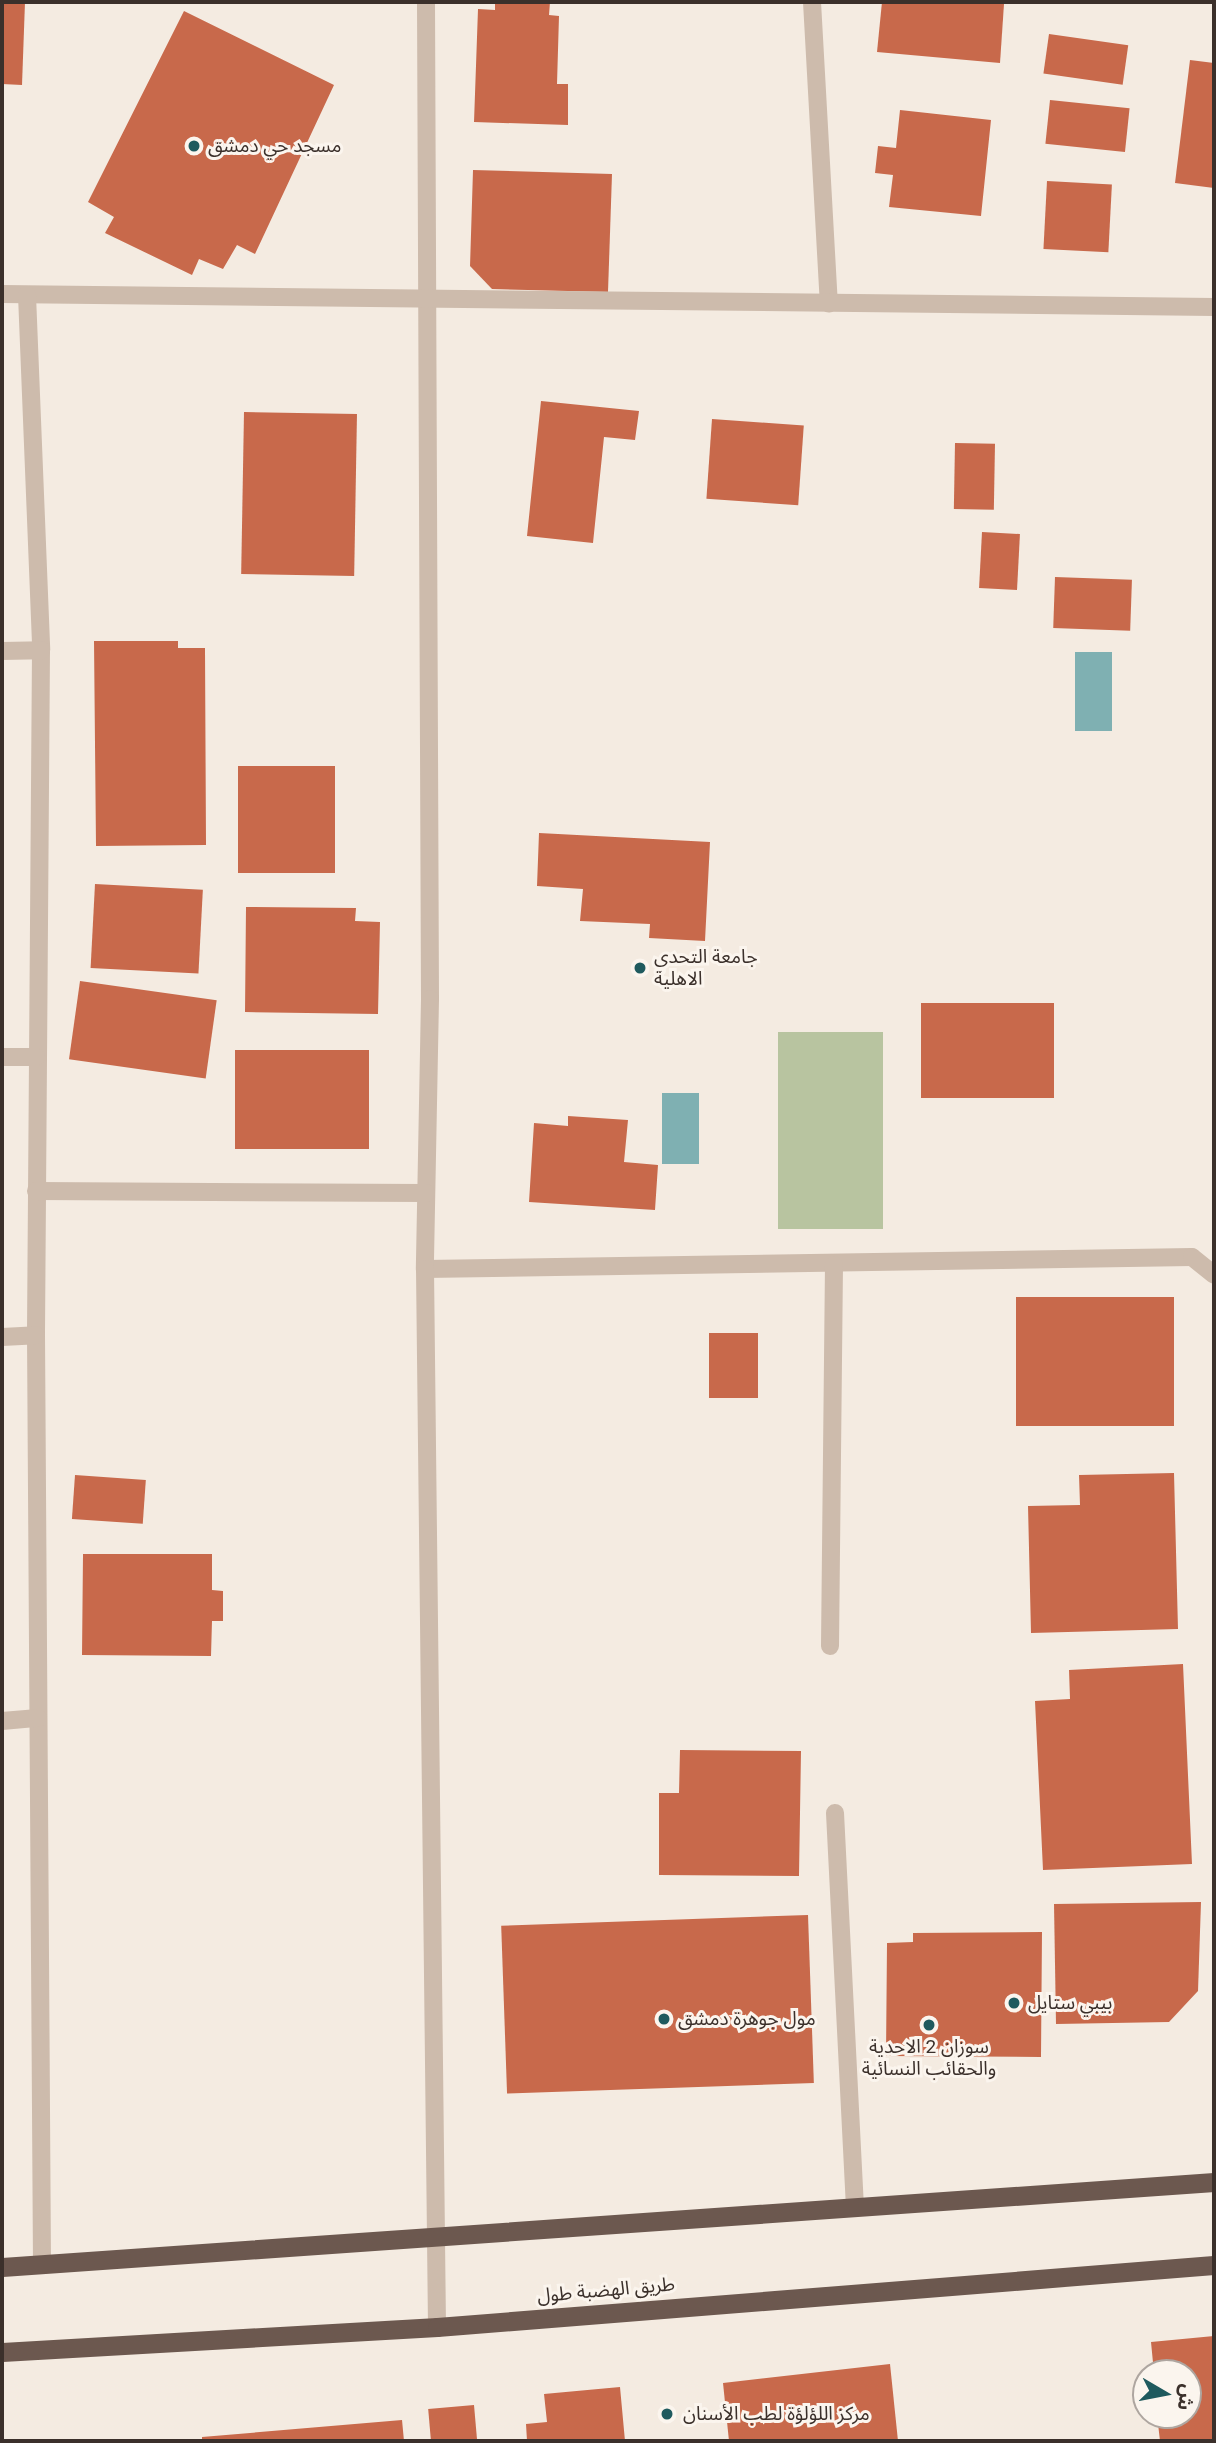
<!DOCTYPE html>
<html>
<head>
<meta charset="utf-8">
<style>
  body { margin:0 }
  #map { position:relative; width:1216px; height:2443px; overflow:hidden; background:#f4ebe1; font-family:Roboto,"Noto Sans Arabic",sans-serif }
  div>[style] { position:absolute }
  .green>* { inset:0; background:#b8c4a0; transform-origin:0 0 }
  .water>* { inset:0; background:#7fb0b2; transform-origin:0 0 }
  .building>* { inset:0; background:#c8694b; transform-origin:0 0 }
  .service>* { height:18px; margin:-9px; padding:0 9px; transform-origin:9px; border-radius:9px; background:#cdbbac }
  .minor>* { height:18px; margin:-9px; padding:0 9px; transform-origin:9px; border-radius:9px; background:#cdbbac }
  .trunk>* { height:19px; margin:-9.5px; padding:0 9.5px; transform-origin:9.5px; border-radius:9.5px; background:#6c584f }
  .dots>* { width:19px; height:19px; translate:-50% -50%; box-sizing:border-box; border:4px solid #fbf5ee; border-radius:50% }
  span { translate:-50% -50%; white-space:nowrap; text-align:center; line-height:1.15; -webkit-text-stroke:6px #fbf5ee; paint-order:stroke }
  .poi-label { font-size:19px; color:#3b302b }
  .left { translate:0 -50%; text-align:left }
  .street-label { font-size:19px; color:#3b302b }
  .frame { position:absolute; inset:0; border:4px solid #3b302b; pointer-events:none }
  .north { position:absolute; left:1132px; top:2359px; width:70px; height:70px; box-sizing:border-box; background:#fbf5ee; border:2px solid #aea6a0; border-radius:50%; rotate:100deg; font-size:19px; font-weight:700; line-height:28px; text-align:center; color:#3b302b }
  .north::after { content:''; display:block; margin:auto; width:24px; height:32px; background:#1f5a5e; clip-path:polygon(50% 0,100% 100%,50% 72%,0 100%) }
</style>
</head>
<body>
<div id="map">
  <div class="green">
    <i style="left:778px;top:1032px;width:105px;height:197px"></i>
  </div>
  <div class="water">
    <i style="left:1075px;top:652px;width:37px;height:79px"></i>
    <i style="left:662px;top:1093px;width:37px;height:71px"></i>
  </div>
  <div class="building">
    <i style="clip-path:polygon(2px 2px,25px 2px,22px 85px,2px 84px)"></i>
    <i style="clip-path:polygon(495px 2px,550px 2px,549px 15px,559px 16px,557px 84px,568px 84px,568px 125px,474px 122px,478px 9px,495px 10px)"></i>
    <i style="clip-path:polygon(882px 2px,1004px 4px,1000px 63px,877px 52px)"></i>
    <i style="clip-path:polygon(184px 11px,334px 85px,255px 254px,237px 245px,223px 269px,199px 259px,192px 275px,105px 233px,114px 217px,88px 202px)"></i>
    <i style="left:1049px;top:34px;width:80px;height:40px;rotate:8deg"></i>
    <i style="clip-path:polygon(1190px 60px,1214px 63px,1214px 188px,1175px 183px)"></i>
    <i style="left:1050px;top:100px;width:80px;height:44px;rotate:6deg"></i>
    <i style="clip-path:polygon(900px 110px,991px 120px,981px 216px,889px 207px,893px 175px,875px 173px,878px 146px,896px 148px)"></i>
    <i style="clip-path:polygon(473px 170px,612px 174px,608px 292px,492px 289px,470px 266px)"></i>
    <i style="left:1047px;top:181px;width:65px;height:68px;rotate:3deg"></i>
    <i style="clip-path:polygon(541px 401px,639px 411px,635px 440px,604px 437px,593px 543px,527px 536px)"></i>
    <i style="left:244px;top:412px;width:113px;height:162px;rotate:1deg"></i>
    <i style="left:712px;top:419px;width:92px;height:80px;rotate:4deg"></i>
    <i style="left:955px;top:443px;width:40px;height:66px;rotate:1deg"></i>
    <i style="left:982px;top:532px;width:38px;height:56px;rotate:3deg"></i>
    <i style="left:1055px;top:577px;width:77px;height:51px;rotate:2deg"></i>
    <i style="clip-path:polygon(94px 641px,178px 641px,178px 648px,205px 648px,206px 845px,96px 846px)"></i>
    <i style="left:238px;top:766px;width:97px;height:107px"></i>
    <i style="clip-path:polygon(539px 833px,710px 842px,705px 941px,649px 938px,650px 924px,580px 921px,583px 889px,537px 886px)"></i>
    <i style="left:95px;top:884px;width:108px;height:84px;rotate:3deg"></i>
    <i style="clip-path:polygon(246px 907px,356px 908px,355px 921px,380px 922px,378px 1014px,245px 1012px)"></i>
    <i style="left:80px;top:981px;width:138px;height:79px;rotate:8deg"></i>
    <i style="left:1054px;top:1003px;width:95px;height:133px;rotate:90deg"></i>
    <i style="left:235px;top:1050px;width:134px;height:99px"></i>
    <i style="clip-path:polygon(568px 1116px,628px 1120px,624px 1162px,658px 1165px,655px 1210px,529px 1202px,534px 1123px,568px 1126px)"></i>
    <i style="left:1016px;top:1297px;width:158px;height:129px"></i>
    <i style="left:709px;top:1333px;width:49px;height:65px"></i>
    <i style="clip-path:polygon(1174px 1473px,1178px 1629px,1031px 1633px,1028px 1506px,1080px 1505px,1079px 1475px)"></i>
    <i style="left:75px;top:1475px;width:71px;height:44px;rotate:4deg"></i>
    <i style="clip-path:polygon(83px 1554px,212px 1554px,212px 1590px,223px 1591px,223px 1621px,212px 1621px,211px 1656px,82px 1655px)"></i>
    <i style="clip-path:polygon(1183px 1664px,1192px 1864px,1043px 1870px,1035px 1701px,1070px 1699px,1069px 1670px)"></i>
    <i style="clip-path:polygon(680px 1750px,801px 1751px,799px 1876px,659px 1875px,659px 1793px,679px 1793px)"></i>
    <i style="clip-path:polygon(1201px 1902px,1198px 1991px,1169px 2022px,1056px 2024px,1054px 1904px)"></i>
    <i style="left:808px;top:1915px;width:168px;height:307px;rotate:88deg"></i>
    <i style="clip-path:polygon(1042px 1932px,1041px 2057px,886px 2056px,887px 1943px,913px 1942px,913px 1933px)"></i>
    <i style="clip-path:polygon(1214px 2336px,1214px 2441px,1160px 2441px,1157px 2415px,1188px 2415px,1188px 2373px,1154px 2373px,1151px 2342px)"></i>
    <i style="clip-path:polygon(890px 2364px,898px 2441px,729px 2441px,723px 2383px)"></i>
    <i style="clip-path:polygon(620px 2387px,625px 2441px,527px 2441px,526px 2424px,547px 2422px,544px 2394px)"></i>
    <i style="left:474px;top:2405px;width:36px;height:46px;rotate:85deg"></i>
    <i style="clip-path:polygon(402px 2420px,404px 2441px,202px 2441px,202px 2437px)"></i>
  </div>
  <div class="service">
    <i style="left:425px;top:1269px;width:767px;rotate:-0.9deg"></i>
    <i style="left:1192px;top:1257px;width:28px;rotate:39deg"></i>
    <i style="left:830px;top:1646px;width:381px;rotate:-89.4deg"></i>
    <i style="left:835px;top:1813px;width:395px;rotate:87.1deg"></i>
  </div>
  <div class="minor">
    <i style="left:426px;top:2px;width:997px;rotate:89.77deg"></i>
    <i style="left:430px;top:999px;width:270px;rotate:91.1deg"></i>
    <i style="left:425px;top:1269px;width:1058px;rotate:89.35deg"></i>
    <i style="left:812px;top:2px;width:302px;rotate:86.8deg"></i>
    <i style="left:2px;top:294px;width:1212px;rotate:0.61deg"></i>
    <i style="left:27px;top:295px;width:355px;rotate:87.7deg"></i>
    <i style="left:41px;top:650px;width:685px;rotate:90.42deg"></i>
    <i style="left:36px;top:1335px;width:929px;rotate:89.63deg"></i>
    <i style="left:2px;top:651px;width:39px;rotate:-1deg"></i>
    <i style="left:2px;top:1057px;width:34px"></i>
    <i style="left:36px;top:1191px;width:390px;rotate:0.3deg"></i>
    <i style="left:2px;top:1337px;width:34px;rotate:-3deg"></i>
    <i style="left:2px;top:1721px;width:36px;rotate:-5deg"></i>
  </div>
  <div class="trunk">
    <i style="left:2px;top:2267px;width:1215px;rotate:-4.01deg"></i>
    <i style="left:2px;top:2352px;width:436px;rotate:-3.3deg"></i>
    <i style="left:437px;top:2327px;width:779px;rotate:-4.56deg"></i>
  </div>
  <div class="dots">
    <i style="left:194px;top:146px;background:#1f5a5e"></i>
    <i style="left:640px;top:968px;background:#1f5a5e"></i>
    <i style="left:1014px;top:2003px;background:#1f5a5e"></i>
    <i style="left:664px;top:2019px;background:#1f5a5e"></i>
    <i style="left:929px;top:2025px;background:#1f5a5e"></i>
    <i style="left:667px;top:2414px;background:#1f5a5e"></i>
  </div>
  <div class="poi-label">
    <span class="left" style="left:208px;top:146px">مسجد حي دمشق</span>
    <span class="left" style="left:654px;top:968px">جامعة التحدي<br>الاهلية</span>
    <span class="left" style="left:1028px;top:2003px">بيبي ستايل</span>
    <span class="left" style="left:678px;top:2019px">مول جوهرة دمشق</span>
    <span style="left:929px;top:2058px">سوزان 2 الاحدية<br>والحقائب النسائية</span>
    <span class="left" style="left:683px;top:2414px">مركز اللؤلؤة لطب الأسنان</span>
  </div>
  <div class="street-label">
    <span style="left:606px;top:2290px;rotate:-5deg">طريق الهضبة طول</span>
  </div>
  <div class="frame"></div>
  <div class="north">ش</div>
</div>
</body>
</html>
